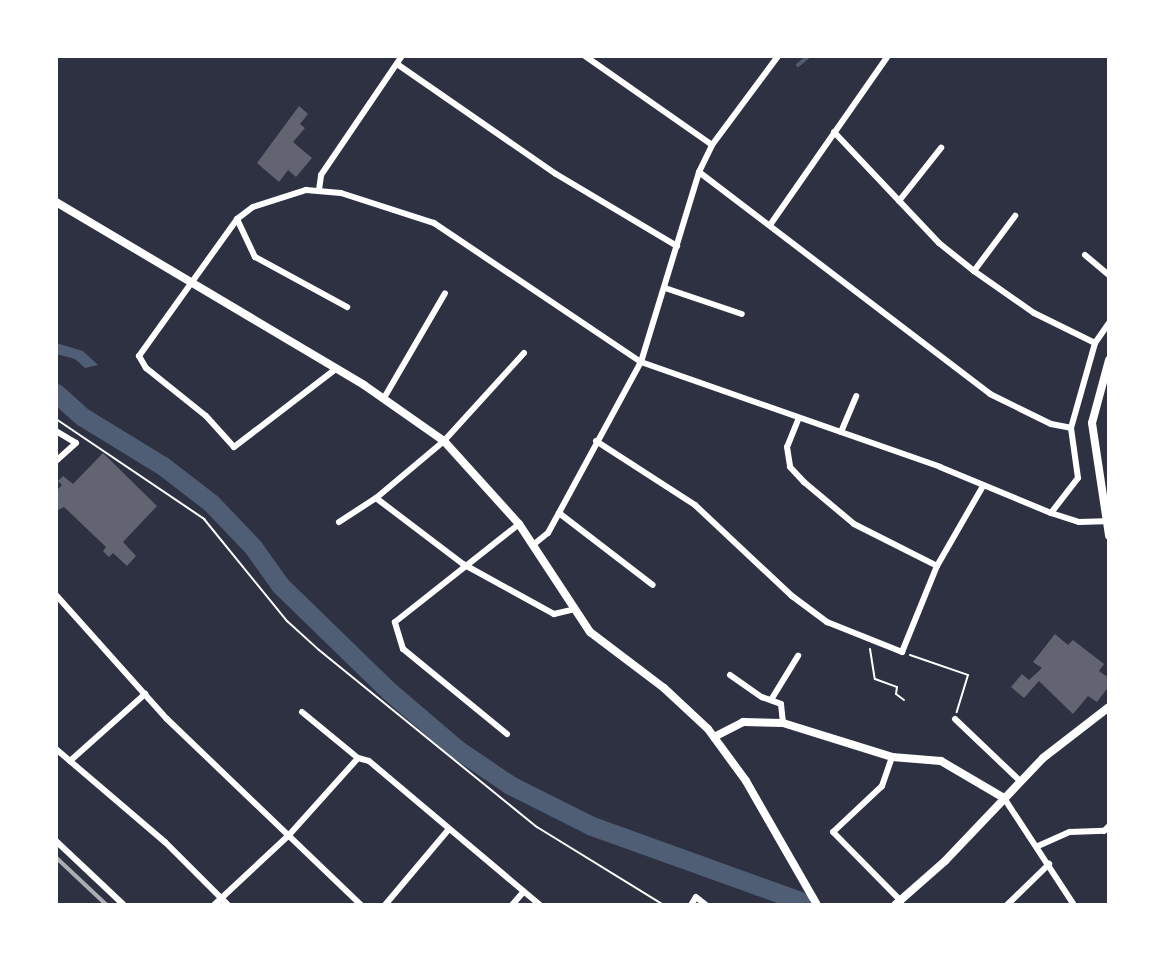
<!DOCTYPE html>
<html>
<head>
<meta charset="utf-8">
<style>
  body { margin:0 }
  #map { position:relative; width:1165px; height:961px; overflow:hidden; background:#2d3142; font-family:Montserrat,sans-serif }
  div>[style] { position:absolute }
  .water>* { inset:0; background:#4f5d75 }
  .stream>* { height:3.5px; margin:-1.75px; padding:0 1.75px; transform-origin:1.75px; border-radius:1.75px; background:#4f5d75 }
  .river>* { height:19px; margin:-9.5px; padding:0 9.5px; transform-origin:9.5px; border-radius:9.5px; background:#4f5d75 }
  .building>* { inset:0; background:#626471 }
  .path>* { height:2px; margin:-1px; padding:0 1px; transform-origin:1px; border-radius:1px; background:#fff }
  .minor>* { height:6px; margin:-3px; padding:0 3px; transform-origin:3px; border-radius:3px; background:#fff }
  .tertiary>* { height:8px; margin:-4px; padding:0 4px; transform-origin:4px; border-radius:4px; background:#fff }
  .rail>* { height:3.5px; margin:-1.75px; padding:0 1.75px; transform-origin:1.75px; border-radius:1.75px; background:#abadb3 }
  span { translate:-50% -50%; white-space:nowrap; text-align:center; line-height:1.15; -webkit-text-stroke:5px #fff; paint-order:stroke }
  .frame { position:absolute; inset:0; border:58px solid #fff; pointer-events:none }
</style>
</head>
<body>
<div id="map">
  <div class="water">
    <i style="clip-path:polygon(56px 343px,83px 351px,98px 365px,85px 368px,75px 359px,56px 354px)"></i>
  </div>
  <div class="stream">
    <i style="left:798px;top:65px;width:14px;rotate:-39deg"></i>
  </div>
  <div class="river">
    <i style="left:56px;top:393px;width:36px;rotate:42deg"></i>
    <i style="left:83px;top:417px;width:94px;rotate:31.5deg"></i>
    <i style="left:163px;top:466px;width:61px;rotate:37.6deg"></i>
    <i style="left:211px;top:503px;width:61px;rotate:46.3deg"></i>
    <i style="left:253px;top:547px;width:47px;rotate:54.6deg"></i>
    <i style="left:280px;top:585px;width:152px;rotate:44.2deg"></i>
    <i style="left:389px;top:691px;width:89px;rotate:40.5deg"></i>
    <i style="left:457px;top:749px;width:64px;rotate:34.2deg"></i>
    <i style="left:510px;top:785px;width:92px;rotate:26.6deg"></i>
    <i style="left:592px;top:826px;width:221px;rotate:19.8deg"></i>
  </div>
  <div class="building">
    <i style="clip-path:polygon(299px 106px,308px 114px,300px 124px,305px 128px,293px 142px,312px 158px,296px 177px,288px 170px,279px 182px,257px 163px)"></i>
    <i style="clip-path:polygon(103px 453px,157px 506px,123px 542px,136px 556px,127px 566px,113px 553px,109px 557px,103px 551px,106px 547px,64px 507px,56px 511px,56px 491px,62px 485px,58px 481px,63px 476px,73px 484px)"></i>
    <i style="clip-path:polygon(1055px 634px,1068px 645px,1073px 640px,1104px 664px,1099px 671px,1109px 678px,1109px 686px,1097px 702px,1088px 696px,1073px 714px,1039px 681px,1024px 698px,1011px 687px,1022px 674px,1029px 680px,1042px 668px,1033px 662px)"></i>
  </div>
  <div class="path">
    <i style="left:56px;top:419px;width:179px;rotate:34deg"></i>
    <i style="left:204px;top:519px;width:132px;rotate:50.9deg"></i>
    <i style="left:287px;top:621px;width:43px;rotate:42.2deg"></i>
    <i style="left:319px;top:650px;width:281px;rotate:39.1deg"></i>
    <i style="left:537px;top:827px;width:149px;rotate:31.6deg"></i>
    <i style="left:870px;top:649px;width:30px;rotate:81deg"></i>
    <i style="left:875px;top:679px;width:23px;rotate:20deg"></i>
    <i style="left:897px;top:687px;width:7px;rotate:98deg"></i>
    <i style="left:896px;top:694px;width:10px;rotate:37deg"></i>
    <i style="left:910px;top:655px;width:61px;rotate:19deg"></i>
    <i style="left:968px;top:675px;width:39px;rotate:107deg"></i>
  </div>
  <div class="minor">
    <i style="left:585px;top:56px;width:155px;rotate:35deg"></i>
    <i style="left:397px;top:64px;width:193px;rotate:34.7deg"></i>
    <i style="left:556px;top:174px;width:141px;rotate:30.8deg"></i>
    <i style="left:834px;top:132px;width:153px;rotate:46.6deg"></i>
    <i style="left:939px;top:243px;width:45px;rotate:38.7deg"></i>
    <i style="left:974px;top:271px;width:73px;rotate:35deg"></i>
    <i style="left:1034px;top:313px;width:68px;rotate:26.2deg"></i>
    <i style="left:699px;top:172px;width:366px;rotate:37.3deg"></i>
    <i style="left:990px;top:394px;width:68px;rotate:26.2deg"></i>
    <i style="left:1051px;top:424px;width:20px;rotate:11deg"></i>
    <i style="left:319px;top:190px;width:15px;rotate:-82deg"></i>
    <i style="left:321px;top:175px;width:144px;rotate:-55.8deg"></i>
    <i style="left:899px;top:201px;width:68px;rotate:-51.6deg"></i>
    <i style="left:237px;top:219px;width:42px;rotate:64.7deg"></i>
    <i style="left:255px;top:257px;width:105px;rotate:28.5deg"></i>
    <i style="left:770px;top:225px;width:206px;rotate:-55.1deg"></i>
    <i style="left:1085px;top:255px;width:31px;rotate:40deg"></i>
    <i style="left:974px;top:271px;width:69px;rotate:-53.3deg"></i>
    <i style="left:665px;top:288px;width:81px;rotate:18.7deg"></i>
    <i style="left:524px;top:353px;width:119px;rotate:132.3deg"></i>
    <i style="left:444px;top:441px;width:89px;rotate:140deg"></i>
    <i style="left:376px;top:498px;width:109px;rotate:37.2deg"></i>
    <i style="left:463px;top:564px;width:104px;rotate:28.8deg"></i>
    <i style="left:554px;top:614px;width:18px;rotate:-13deg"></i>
    <i style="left:337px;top:368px;width:130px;rotate:142.5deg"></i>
    <i style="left:234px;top:447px;width:42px;rotate:-132.1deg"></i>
    <i style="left:206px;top:416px;width:77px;rotate:-141.3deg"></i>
    <i style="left:146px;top:368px;width:14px;rotate:-120deg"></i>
    <i style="left:139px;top:356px;width:168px;rotate:-54.4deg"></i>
    <i style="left:237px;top:219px;width:20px;rotate:-37deg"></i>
    <i style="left:253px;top:207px;width:56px;rotate:-17.8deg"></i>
    <i style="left:306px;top:190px;width:35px;rotate:5deg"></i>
    <i style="left:341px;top:193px;width:98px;rotate:17.9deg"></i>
    <i style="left:434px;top:223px;width:249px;rotate:33.9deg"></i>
    <i style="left:641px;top:362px;width:317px;rotate:19.3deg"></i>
    <i style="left:940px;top:467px;width:120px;rotate:22.5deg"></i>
    <i style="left:1051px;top:513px;width:29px;rotate:18deg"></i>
    <i style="left:1079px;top:522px;width:25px;rotate:-2deg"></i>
    <i style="left:384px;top:398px;width:121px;rotate:-59.8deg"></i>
    <i style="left:798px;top:420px;width:29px;rotate:112deg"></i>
    <i style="left:787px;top:447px;width:20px;rotate:81deg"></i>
    <i style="left:790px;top:467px;width:21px;rotate:47deg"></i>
    <i style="left:804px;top:482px;width:65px;rotate:40deg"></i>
    <i style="left:854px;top:524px;width:93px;rotate:26.8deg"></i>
    <i style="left:56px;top:431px;width:23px;rotate:31deg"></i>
    <i style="left:76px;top:443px;width:27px;rotate:138deg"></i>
    <i style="left:841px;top:432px;width:39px;rotate:-67deg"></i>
    <i style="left:596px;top:441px;width:118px;rotate:32.9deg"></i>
    <i style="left:695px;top:505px;width:133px;rotate:43.2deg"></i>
    <i style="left:792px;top:596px;width:44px;rotate:36.6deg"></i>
    <i style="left:827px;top:622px;width:81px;rotate:21.8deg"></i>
    <i style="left:902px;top:652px;width:93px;rotate:-67.9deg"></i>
    <i style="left:937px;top:566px;width:92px;rotate:-60.1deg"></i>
    <i style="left:559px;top:513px;width:118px;rotate:37.5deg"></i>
    <i style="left:1051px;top:513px;width:44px;rotate:-52.4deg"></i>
    <i style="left:1078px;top:478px;width:50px;rotate:-98deg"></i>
    <i style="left:1071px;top:428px;width:88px;rotate:-74.2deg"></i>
    <i style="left:1095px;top:343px;width:24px;rotate:-55deg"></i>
    <i style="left:339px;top:522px;width:44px;rotate:-33deg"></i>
    <i style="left:533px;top:545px;width:19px;rotate:-39deg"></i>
    <i style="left:548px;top:533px;width:195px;rotate:-61.5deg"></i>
    <i style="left:641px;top:362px;width:199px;rotate:-73deg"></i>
    <i style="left:699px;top:172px;width:30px;rotate:-64deg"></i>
    <i style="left:712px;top:145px;width:111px;rotate:-53.4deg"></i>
    <i style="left:56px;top:595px;width:166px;rotate:48.2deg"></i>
    <i style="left:167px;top:719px;width:269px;rotate:43.8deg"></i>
    <i style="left:730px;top:675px;width:39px;rotate:35deg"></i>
    <i style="left:762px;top:697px;width:20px;rotate:20deg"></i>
    <i style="left:781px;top:704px;width:19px;rotate:84deg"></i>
    <i style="left:771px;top:700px;width:52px;rotate:-58.5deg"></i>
    <i style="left:302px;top:712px;width:72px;rotate:39.4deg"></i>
    <i style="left:358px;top:758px;width:11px;rotate:15deg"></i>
    <i style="left:369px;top:761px;width:224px;rotate:40.1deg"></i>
    <i style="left:955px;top:719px;width:90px;rotate:43.6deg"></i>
    <i style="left:507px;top:734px;width:134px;rotate:-140.7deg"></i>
    <i style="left:403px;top:649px;width:28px;rotate:-107deg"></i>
    <i style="left:395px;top:622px;width:158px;rotate:-38.3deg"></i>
    <i style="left:56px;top:749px;width:143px;rotate:40.5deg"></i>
    <i style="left:165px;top:842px;width:89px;rotate:45deg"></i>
    <i style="left:892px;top:757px;width:31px;rotate:109deg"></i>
    <i style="left:882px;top:786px;width:67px;rotate:136.8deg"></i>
    <i style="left:833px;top:832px;width:97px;rotate:45.4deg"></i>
    <i style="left:70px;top:761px;width:101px;rotate:-41.8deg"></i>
    <i style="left:1004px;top:798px;width:128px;rotate:56.8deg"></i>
    <i style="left:56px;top:841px;width:93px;rotate:43.3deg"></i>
    <i style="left:1038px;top:846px;width:35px;rotate:-24deg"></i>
    <i style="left:1070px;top:832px;width:34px;rotate:-2deg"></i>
    <i style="left:1104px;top:831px;width:7px;rotate:-45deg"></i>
    <i style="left:214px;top:905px;width:103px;rotate:-43deg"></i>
    <i style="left:289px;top:835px;width:103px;rotate:-48.1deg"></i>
    <i style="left:385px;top:905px;width:99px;rotate:-49.9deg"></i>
    <i style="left:512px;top:905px;width:18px;rotate:-49deg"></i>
    <i style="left:691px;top:905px;width:9px;rotate:-58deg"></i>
    <i style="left:696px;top:897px;width:13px;rotate:39deg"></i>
    <i style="left:1007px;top:905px;width:59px;rotate:-44.3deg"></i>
  </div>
  <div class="tertiary">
    <i style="left:56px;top:202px;width:358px;rotate:30.7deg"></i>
    <i style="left:364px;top:385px;width:98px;rotate:35deg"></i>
    <i style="left:444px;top:441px;width:112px;rotate:47.9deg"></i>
    <i style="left:519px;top:524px;width:129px;rotate:56.7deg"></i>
    <i style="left:590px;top:632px;width:93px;rotate:37.1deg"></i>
    <i style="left:664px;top:688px;width:60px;rotate:43deg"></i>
    <i style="left:708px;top:729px;width:64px;rotate:53.8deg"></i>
    <i style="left:746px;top:781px;width:143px;rotate:60.2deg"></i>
    <i style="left:1109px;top:360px;width:65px;rotate:105.1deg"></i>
    <i style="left:1092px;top:423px;width:114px;rotate:81.4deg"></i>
    <i style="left:714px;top:737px;width:33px;rotate:-27deg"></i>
    <i style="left:743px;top:722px;width:40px;rotate:1.4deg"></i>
    <i style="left:783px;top:723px;width:114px;rotate:17.3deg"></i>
    <i style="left:892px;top:757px;width:49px;rotate:4.7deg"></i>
    <i style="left:941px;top:761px;width:73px;rotate:30.4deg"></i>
    <i style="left:895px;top:905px;width:67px;rotate:-41.3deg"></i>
    <i style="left:945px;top:861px;width:142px;rotate:-46.4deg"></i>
    <i style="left:1043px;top:758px;width:83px;rotate:-37.7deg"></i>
  </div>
  <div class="rail">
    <i style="left:56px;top:857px;width:70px;rotate:43.3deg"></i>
  </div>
  <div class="frame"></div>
</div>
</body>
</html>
